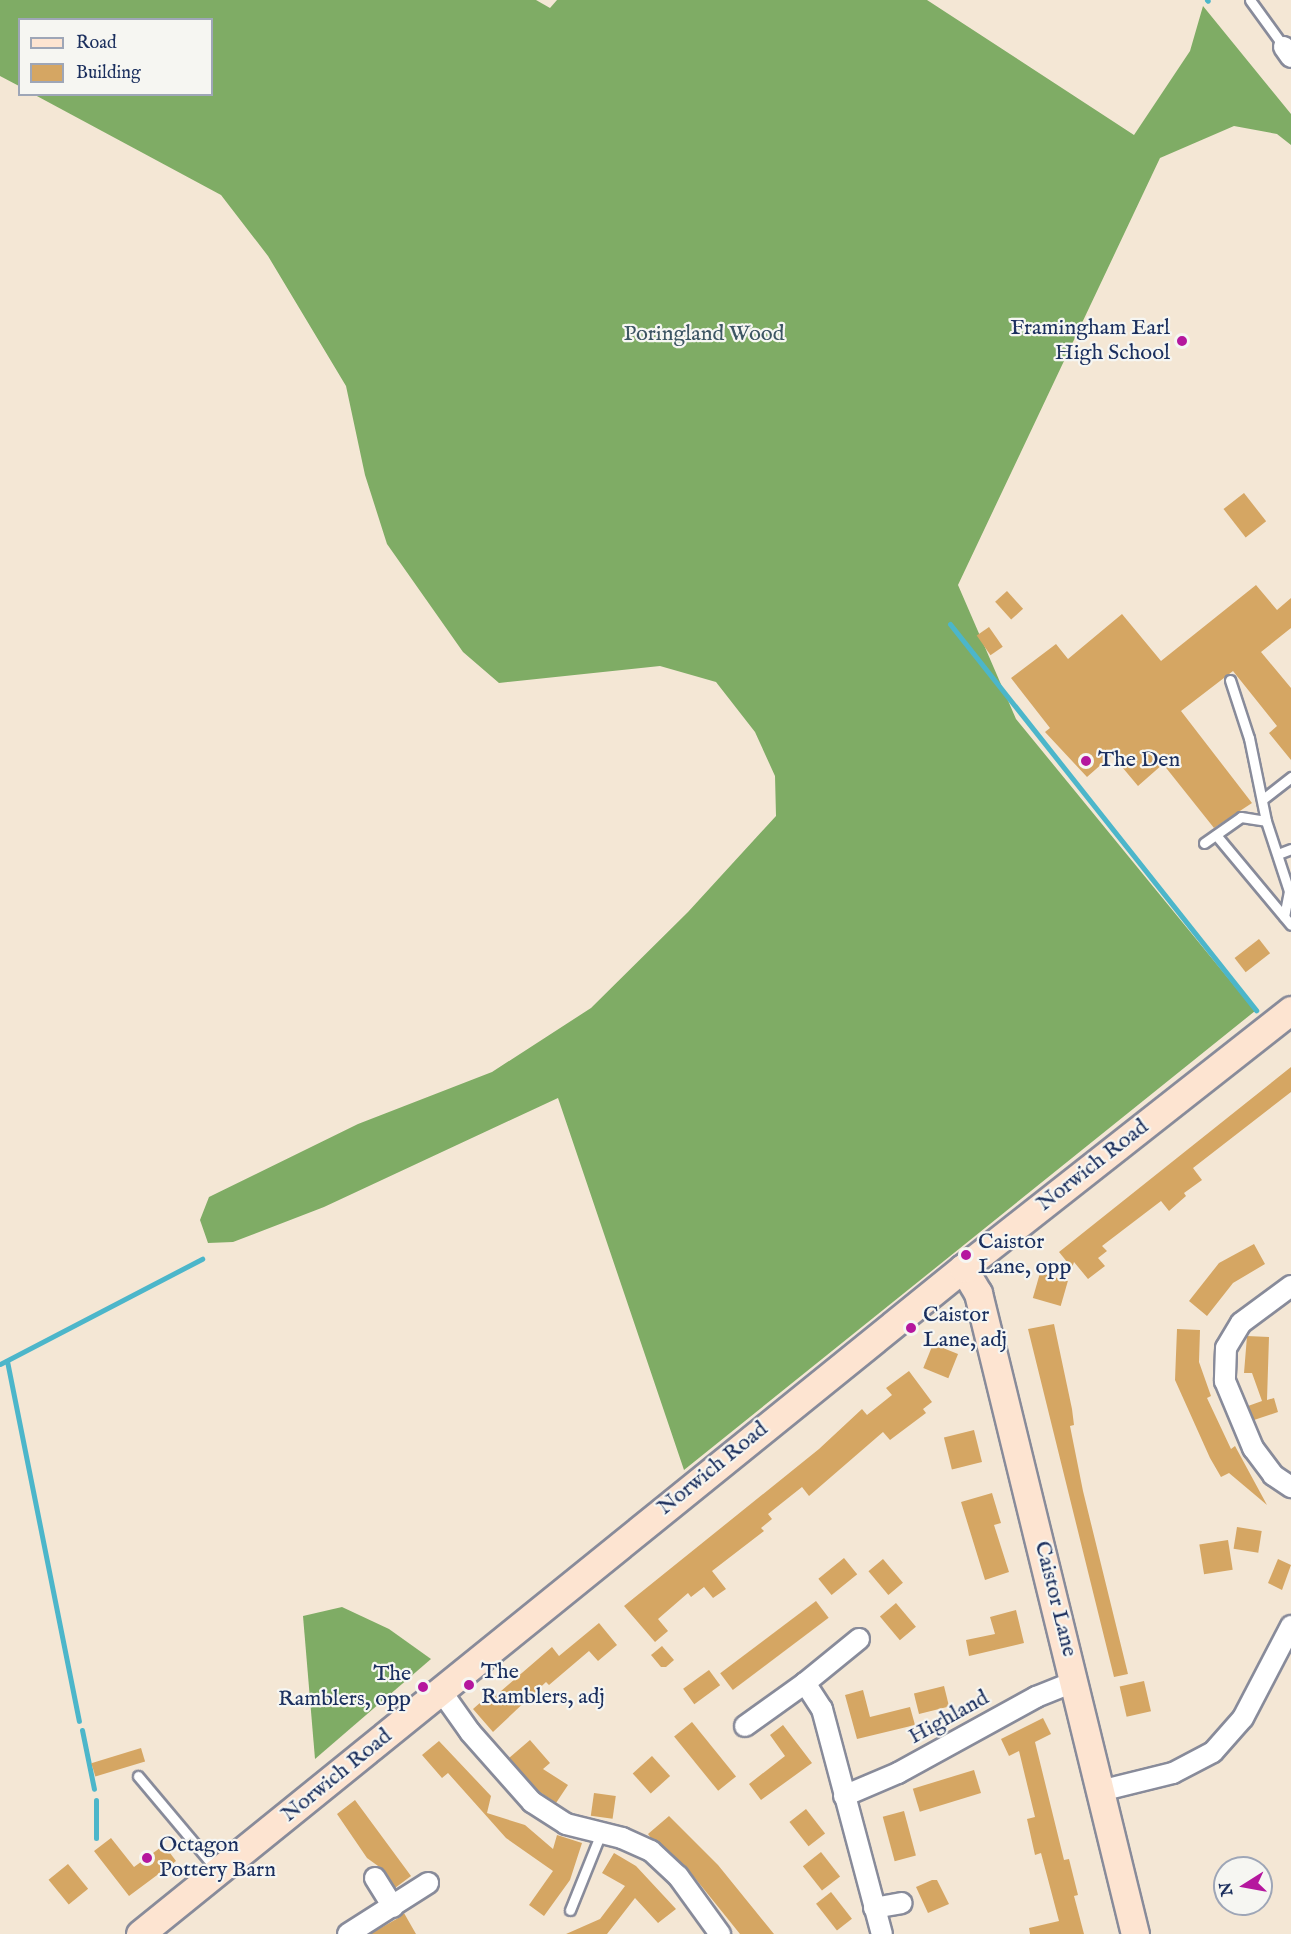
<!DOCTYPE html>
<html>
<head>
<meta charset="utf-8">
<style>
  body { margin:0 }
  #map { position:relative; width:1291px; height:1934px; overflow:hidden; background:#f4e7d5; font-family:"IM FELL English",serif }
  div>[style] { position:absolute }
  .forest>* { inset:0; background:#7fac65 }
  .stream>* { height:5px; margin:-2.5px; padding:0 2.5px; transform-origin:2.5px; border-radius:2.5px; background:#4cb6ca }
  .building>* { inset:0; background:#d5a663; transform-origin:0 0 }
  .roads { filter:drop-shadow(2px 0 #888b9a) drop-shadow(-2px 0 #888b9a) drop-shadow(0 2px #888b9a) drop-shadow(0 -2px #888b9a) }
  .lane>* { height:9px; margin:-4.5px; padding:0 4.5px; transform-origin:4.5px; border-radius:4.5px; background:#fff }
  .street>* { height:20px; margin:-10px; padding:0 10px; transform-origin:10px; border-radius:10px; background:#fff }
  .secondary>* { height:27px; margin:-13.5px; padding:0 13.5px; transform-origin:13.5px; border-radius:13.5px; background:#fde4d1 }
  .dots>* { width:16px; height:16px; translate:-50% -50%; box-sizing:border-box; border:3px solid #f6f6f2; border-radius:50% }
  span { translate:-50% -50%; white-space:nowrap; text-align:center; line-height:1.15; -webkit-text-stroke:4.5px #f6f6f2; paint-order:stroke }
  .poi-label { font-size:22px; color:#1b2f5e }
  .right { translate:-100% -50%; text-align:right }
  .left { translate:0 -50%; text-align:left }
  .park-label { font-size:22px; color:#3c5563 }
  .street-label { font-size:22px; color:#1b2f5e }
  .legend { position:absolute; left:18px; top:18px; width:195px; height:78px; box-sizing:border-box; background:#f6f6f2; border:2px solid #9ea6b7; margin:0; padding:8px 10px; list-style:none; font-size:18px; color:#1b2f5e }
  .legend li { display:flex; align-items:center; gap:12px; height:30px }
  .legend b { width:30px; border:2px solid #9ea6b7 }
  .north { position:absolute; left:1213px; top:1856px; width:60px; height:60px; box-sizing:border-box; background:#f6f6f2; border:2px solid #9ea6b7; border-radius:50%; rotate:259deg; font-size:16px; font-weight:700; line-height:24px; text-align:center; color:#1b2f5e }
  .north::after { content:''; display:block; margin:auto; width:21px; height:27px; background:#b5179e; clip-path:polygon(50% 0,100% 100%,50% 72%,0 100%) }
</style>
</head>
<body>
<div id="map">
  <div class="forest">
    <i style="clip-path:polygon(0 0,536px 0,550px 8px,557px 0,927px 0,1134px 135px,1190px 51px,1203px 6px,1291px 114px,1291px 145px,1277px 134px,1234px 126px,1160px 158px,958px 585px,1016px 719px,1255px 1011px,684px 1470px,558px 1098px,324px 1207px,233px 1242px,208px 1243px,200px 1220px,209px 1197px,358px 1124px,492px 1072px,591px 1008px,688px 912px,776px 816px,775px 776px,755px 732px,716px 682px,660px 666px,499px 683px,463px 652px,387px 544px,365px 475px,346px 386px,268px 256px,221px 195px,35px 95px,212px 94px,212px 20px,20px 20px,19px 86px,0 76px)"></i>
    <i style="clip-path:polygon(342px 1607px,389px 1629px,431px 1659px,315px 1759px,303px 1616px)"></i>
  </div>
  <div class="stream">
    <i style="left:1207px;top:0;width:1px;rotate:45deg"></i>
    <i style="left:950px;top:624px;width:493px;rotate:51.6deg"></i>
    <i style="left:7px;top:1361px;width:367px;rotate:78.7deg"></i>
    <i style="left:0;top:1364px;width:228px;rotate:-27.5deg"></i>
    <i style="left:82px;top:1730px;width:60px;rotate:78.5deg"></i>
    <i style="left:96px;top:1838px;width:38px;rotate:-90deg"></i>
  </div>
  <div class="building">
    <i style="left:1244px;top:493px;width:36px;height:26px;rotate:52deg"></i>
    <i style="clip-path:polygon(1256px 585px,1277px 610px,1291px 598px,1291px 628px,1261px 652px,1291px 688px,1291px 760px,1269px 733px,1277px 726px,1233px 671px,1181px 711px,1252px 803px,1214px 828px,1163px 764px,1138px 786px,1112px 755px,1087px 777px,1045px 732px,1050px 728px,1011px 678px,1056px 644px,1068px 659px,1122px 614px,1161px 661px)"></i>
    <i style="left:1007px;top:591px;width:24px;height:16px;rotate:48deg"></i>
    <i style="left:989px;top:627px;width:24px;height:15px;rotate:55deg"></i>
    <i style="left:1259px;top:939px;width:18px;height:31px;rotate:52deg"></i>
    <i style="clip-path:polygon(1291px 1067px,1291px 1092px,1193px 1168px,1202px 1180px,1184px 1193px,1186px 1196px,1169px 1211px,1161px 1201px,1102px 1246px,1107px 1251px,1098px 1258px,1105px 1266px,1088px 1279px,1074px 1262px,1072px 1268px,1059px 1252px)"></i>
    <i style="clip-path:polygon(1254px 1244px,1265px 1264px,1233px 1283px,1207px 1316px,1189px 1301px,1219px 1263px)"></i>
    <i style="left:1040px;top:1273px;width:29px;height:26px;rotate:16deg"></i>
    <i style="clip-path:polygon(1054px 1324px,1072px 1409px,1074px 1425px,1070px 1426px,1083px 1491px,1128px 1674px,1114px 1677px,1028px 1329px)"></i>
    <i style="clip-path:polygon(1177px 1329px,1200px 1330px,1199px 1362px,1211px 1396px,1207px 1398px,1231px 1449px,1235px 1446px,1267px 1505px,1229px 1473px,1221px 1477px,1210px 1458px,1175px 1380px)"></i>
    <i style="clip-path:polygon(1247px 1336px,1269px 1337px,1267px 1400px,1274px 1398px,1278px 1412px,1254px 1420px,1248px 1406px,1262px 1401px,1252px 1373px,1244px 1373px)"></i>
    <i style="left:933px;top:1344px;width:27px;height:26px;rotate:22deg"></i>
    <i style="clip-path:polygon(909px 1371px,932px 1402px,923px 1409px,926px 1413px,890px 1440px,883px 1432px,809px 1496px,802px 1487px,768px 1514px,772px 1519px,761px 1528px,764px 1531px,712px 1571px,726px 1589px,713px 1598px,704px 1587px,691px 1597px,688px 1593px,658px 1619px,668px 1631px,655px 1642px,624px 1606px,819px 1449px,862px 1409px,867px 1415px,892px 1395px,886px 1388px)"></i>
    <i style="left:974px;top:1430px;width:33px;height:31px;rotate:76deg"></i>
    <i style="clip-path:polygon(992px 1493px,1001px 1523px,994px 1525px,1009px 1572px,985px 1580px,961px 1502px)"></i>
    <i style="left:1237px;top:1527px;width:25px;height:22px;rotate:9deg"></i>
    <i style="left:1228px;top:1540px;width:30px;height:29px;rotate:81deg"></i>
    <i style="left:844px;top:1558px;width:21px;height:33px;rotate:51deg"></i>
    <i style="left:883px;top:1559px;width:31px;height:19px;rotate:50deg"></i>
    <i style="clip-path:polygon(1278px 1559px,1291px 1565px,1282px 1590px,1268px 1583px)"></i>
    <i style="left:816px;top:1601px;width:21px;height:120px;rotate:53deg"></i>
    <i style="left:896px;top:1603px;width:31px;height:21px;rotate:50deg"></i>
    <i style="clip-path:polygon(1016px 1610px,1024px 1643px,969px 1656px,966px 1640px,995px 1634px,990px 1617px)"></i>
    <i style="clip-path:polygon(599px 1623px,617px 1645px,598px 1661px,589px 1651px,549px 1685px,546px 1682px,493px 1732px,473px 1709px,490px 1694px,493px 1698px,552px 1647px,559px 1656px)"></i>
    <i style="clip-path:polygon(662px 1646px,674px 1660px,666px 1667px,661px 1667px,651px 1655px)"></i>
    <i style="left:709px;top:1670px;width:19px;height:32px;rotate:54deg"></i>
    <i style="left:1144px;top:1681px;width:31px;height:25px;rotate:77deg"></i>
    <i style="left:944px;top:1686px;width:21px;height:31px;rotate:76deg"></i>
    <i style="clip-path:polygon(863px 1690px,870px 1717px,910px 1707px,915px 1725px,857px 1739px,845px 1695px)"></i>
    <i style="clip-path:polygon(1043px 1718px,1051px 1734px,1035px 1742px,1064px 1860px,1069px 1859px,1078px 1895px,1074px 1896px,1084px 1934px,1030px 1934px,1029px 1928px,1059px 1921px,1041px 1853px,1035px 1855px,1027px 1819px,1035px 1817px,1019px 1751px,1009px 1756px,1001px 1739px)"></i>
    <i style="left:692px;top:1722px;width:70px;height:23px;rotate:51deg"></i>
    <i style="clip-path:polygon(783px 1725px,812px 1763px,761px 1800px,749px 1784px,785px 1756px,770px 1735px)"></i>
    <i style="clip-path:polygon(530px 1740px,550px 1763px,543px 1769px,568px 1785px,556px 1803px,537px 1790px,509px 1758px)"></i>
    <i style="clip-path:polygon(439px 1741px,491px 1796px,487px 1813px,525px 1825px,553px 1849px,557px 1835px,582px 1843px,570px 1880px,544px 1916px,529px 1905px,553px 1871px,506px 1838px,448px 1773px,442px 1778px,422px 1755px)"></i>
    <i style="left:141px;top:1748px;width:14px;height:52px;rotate:73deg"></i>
    <i style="left:652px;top:1756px;width:27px;height:26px;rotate:48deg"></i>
    <i style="left:974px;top:1770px;width:24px;height:64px;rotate:73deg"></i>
    <i style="left:594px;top:1793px;width:22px;height:23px;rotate:8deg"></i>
    <i style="clip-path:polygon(355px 1800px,411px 1876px,395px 1888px,385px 1871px,367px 1858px,337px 1814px)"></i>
    <i style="left:806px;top:1809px;width:31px;height:21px;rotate:52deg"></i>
    <i style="left:904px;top:1811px;width:46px;height:22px;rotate:75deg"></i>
    <i style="clip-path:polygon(669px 1816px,718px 1865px,774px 1934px,740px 1934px,686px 1867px,651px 1838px,648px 1834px)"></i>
    <i style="clip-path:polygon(111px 1838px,134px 1867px,164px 1845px,176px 1861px,129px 1896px,94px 1851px)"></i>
    <i style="left:821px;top:1852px;width:31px;height:23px;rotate:52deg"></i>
    <i style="clip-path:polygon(614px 1853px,636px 1866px,676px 1909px,658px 1923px,635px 1898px,607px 1934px,566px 1934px,600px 1919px,625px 1886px,602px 1873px)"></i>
    <i style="left:68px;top:1864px;width:32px;height:25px;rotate:51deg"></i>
    <i style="clip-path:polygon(932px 1880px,937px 1880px,949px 1904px,928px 1913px,916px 1887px)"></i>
    <i style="left:831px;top:1892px;width:34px;height:19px;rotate:52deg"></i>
    <i style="clip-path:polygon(404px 1913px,416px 1934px,370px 1934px,400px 1917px)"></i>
  </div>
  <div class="roads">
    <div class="lane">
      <i style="left:1250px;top:0;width:58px;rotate:54.1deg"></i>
      <i style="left:1230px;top:680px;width:61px;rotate:71.9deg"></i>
      <i style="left:1249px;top:738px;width:85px;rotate:78.4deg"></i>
      <i style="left:1263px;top:799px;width:36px;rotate:-38deg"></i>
      <i style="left:1216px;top:835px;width:117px;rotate:50.2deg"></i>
      <i style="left:1204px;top:843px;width:45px;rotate:-35.1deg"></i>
      <i style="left:1241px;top:817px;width:25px;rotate:9deg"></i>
      <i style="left:1266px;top:821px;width:74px;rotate:71.8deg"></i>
      <i style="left:1289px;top:891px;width:26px;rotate:101deg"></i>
      <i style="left:1278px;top:854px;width:14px;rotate:-21deg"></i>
      <i style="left:138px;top:1776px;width:123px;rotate:50deg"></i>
      <i style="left:570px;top:1910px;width:83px;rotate:-68.1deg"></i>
    </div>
    <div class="street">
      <i style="left:1284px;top:47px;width:12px;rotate:55deg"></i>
      <i style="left:1291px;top:1286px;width:62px;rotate:143.5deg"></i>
      <i style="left:1241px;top:1323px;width:29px;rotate:121deg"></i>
      <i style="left:1226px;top:1348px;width:33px;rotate:92deg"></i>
      <i style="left:1225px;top:1381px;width:73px;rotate:67.3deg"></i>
      <i style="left:1253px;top:1448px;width:34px;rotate:53deg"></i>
      <i style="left:1273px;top:1475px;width:22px;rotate:34deg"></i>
      <i style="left:859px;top:1639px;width:70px;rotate:140.8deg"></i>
      <i style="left:805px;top:1683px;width:31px;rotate:57deg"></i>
      <i style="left:822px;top:1709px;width:233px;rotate:75.1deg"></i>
      <i style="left:441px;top:1691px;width:50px;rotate:54.7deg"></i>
      <i style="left:470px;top:1732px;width:94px;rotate:48.5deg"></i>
      <i style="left:532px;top:1802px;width:40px;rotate:32.9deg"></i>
      <i style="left:566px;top:1824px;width:58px;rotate:14deg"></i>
      <i style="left:622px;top:1838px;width:32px;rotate:24deg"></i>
      <i style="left:651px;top:1851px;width:37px;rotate:43deg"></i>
      <i style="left:678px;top:1876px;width:72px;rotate:54.1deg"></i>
      <i style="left:745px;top:1726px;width:74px;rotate:-35.6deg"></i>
      <i style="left:1100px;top:1791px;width:75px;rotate:-13.9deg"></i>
      <i style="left:1173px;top:1773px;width:45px;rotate:-27.7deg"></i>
      <i style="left:1213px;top:1752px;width:45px;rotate:-48.6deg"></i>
      <i style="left:1243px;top:1718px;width:104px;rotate:-62.4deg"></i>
      <i style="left:844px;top:1796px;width:59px;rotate:-23.1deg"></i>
      <i style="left:898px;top:1773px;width:158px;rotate:-28.8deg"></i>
      <i style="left:1036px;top:1697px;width:43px;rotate:-21.8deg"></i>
      <i style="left:375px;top:1878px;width:34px;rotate:58deg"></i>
      <i style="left:874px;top:1908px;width:28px;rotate:-10deg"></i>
      <i style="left:348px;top:1934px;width:95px;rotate:-32.5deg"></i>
    </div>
    <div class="secondary">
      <i style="left:963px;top:1268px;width:29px;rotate:59deg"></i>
      <i style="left:978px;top:1293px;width:660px;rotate:76.24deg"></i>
      <i style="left:140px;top:1934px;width:1059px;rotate:-38.98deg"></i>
      <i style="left:963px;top:1268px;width:417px;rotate:-38.2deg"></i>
    </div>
  </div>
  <div class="dots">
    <i style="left:1182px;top:341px;background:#b5179e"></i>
    <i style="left:1086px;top:761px;background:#b5179e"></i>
    <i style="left:966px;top:1255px;background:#b5179e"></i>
    <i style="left:911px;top:1328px;background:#b5179e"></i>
    <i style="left:469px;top:1685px;background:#b5179e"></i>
    <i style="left:423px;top:1687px;background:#b5179e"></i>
    <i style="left:147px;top:1858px;background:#b5179e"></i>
  </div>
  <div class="poi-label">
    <span class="right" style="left:1170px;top:341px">Framingham Earl<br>High School</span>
    <span class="left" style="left:1098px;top:761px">The Den</span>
    <span class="left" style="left:978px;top:1255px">Caistor<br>Lane, opp</span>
    <span class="left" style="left:923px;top:1328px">Caistor<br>Lane, adj</span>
    <span class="left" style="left:481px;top:1685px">The<br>Ramblers, adj</span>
    <span class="right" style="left:411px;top:1687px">The<br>Ramblers, opp</span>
    <span class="left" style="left:159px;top:1858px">Octagon<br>Pottery Barn</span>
  </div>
  <div class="park-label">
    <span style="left:704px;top:335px">Poringland Wood</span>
  </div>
  <div class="street-label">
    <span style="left:1093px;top:1166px;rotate:-38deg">Norwich Road</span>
    <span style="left:713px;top:1469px;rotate:-39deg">Norwich Road</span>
    <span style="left:1055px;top:1599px;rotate:76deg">Caistor Lane</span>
    <span style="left:949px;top:1718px;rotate:-29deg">Highland</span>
    <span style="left:337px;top:1776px;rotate:-39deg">Norwich Road</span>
  </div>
  <ul class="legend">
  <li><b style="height:8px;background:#fde4d1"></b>Road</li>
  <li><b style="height:16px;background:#d5a663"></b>Building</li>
  </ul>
  <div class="north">N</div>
</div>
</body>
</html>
